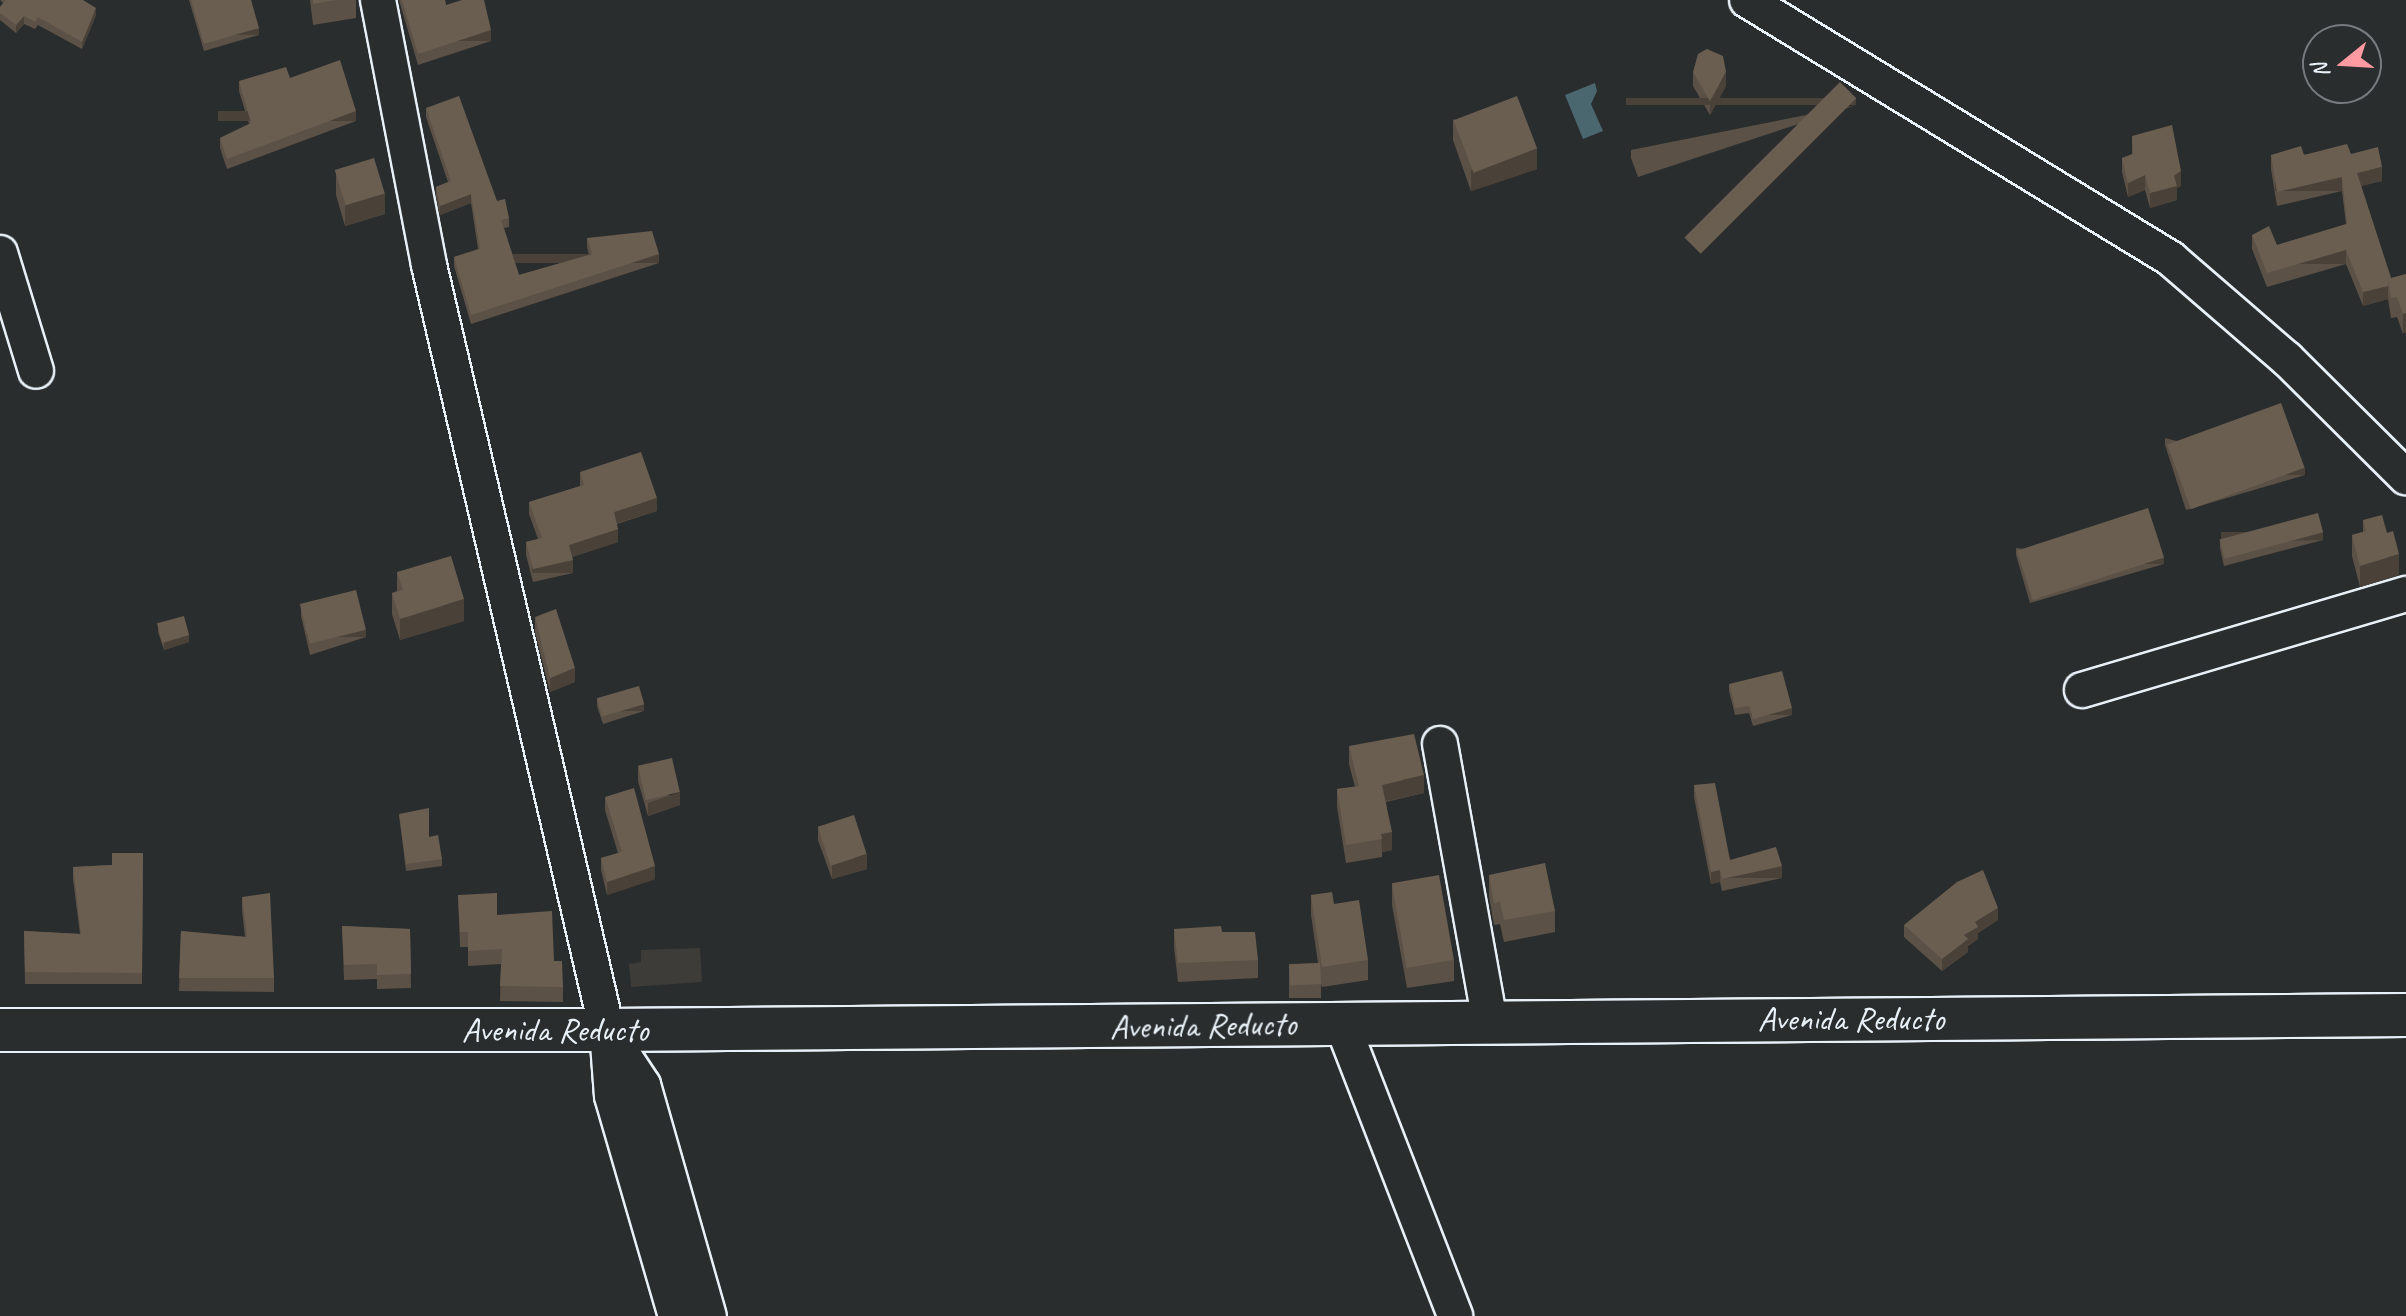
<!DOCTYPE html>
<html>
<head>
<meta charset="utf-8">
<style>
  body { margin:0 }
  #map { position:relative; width:2406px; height:1316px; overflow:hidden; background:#2a2d2e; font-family:Caveat,sans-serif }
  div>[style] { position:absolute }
  .built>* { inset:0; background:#3d3c38 }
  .water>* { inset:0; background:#4a666f }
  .roads { filter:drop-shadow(2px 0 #e8f1f8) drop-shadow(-2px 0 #e8f1f8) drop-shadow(0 2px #e8f1f8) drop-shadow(0 -2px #e8f1f8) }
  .minor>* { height:34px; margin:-17px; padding:0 17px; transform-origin:17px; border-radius:17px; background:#2a2d2e }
  .major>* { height:42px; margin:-21px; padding:0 21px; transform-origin:21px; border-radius:21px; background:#2a2d2e }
  .wall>* { inset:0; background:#5b5146 }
  .shaded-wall>* { inset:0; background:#4a4239; transform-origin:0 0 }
  .building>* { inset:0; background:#6a5e51; transform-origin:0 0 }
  span { translate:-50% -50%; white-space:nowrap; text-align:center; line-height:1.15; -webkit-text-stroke:7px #2a2d2e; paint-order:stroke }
  .street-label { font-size:34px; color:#e8f1f8 }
  .north { position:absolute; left:2302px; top:24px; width:80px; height:80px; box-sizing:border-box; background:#2a2d2e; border:2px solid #767b7f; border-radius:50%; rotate:252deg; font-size:22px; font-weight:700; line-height:32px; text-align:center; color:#e8f1f8 }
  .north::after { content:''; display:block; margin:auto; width:28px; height:36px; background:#ff9aa2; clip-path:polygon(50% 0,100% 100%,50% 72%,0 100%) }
</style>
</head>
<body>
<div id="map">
  <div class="built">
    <i style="clip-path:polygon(700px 948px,702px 982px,631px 987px,629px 964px,641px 962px,641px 950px)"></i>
  </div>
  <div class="water">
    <i style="clip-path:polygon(1595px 83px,1597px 91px,1591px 104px,1603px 131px,1583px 139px,1565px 95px)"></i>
  </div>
  <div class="roads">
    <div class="minor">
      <i style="left:378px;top:0;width:270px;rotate:79.1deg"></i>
      <i style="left:429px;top:265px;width:785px;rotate:76.9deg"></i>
      <i style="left:607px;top:1030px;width:66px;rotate:85.7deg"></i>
      <i style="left:612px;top:1096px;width:229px;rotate:73.8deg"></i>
      <i style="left:1747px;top:0;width:497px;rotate:31.4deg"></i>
      <i style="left:2171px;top:259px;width:153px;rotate:40.8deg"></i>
      <i style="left:2287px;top:359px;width:168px;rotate:44.8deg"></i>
      <i style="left:0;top:253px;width:123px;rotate:73deg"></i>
      <i style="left:2082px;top:690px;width:338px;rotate:-16.5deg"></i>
      <i style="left:1440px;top:744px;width:282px;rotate:79.8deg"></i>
      <i style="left:1342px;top:1024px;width:313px;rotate:68.8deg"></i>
      <i style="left:608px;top:1032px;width:64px;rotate:56.6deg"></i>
      <i style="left:643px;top:1085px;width:240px;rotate:74.1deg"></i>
    </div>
    <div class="major">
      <i style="left:0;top:1030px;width:607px"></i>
      <i style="left:607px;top:1030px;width:1799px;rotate:-0.48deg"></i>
    </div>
  </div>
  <div class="wall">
    <i style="clip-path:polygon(0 0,83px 0,96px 15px,82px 49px,38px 25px,35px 29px,24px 24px,16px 33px,0 20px,0 7px,3px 3px)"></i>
    <i style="clip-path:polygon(189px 0,251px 0,259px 35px,204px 51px)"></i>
    <i style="clip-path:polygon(310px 0,356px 0,356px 18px,313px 25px)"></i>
    <i style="clip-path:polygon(399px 0,445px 0,446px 5px,491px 41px,418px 65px)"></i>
    <i style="clip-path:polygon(1693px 72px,1726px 86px,1710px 115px,1693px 86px)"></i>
    <i style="clip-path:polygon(290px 78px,356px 121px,227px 169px,220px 148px,220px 138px,249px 124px,239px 91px,239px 81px)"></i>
    <i style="clip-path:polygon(1856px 105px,1638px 177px,1631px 158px,1631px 150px)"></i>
    <i style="clip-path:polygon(426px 108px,497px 201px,509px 218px,509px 227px,504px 228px,519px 275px,589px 255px,587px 247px,587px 238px,659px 263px,471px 324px,454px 266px,454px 257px,478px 249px,471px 203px,440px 215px,436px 196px,436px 187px,448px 182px,426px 117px)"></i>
    <i style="clip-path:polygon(1453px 119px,1537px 169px,1471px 191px,1453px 140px)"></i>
    <i style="clip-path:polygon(2132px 136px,2181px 186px,2177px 188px,2177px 200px,2150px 208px,2145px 190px,2128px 197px,2122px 172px,2122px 158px,2132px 154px)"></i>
    <i style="clip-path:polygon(2351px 154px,2382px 181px,2361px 186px,2391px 278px,2406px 274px,2403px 334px,2397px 317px,2391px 318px,2388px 299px,2363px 306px,2346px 264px,2267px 287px,2252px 249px,2252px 235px,2277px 245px,2346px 224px,2342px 191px,2277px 206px,2271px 169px,2271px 155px)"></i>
    <i style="clip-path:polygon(336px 174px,385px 214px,345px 226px,336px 195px)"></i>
    <i style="clip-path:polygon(2165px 438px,2305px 475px,2186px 510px,2165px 445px)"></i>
    <i style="clip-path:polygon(580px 472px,657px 511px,617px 524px,618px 542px,572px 557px,573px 573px,533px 582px,526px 555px,526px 542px,538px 539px,529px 514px,529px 502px,580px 486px)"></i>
    <i style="clip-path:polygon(2363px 520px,2399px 575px,2360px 587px,2352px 556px,2352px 535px,2363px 532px)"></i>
    <i style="clip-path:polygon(2323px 540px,2224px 566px,2220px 548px,2220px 541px)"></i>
    <i style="clip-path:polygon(2016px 548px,2164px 564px,2030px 603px,2016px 555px)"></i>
    <i style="clip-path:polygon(397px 572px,464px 621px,400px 640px,392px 614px,392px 593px,397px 591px)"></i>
    <i style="clip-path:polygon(301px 608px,366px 637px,310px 655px,301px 616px)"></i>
    <i style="clip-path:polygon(535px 617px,575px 682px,550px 692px,535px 632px)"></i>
    <i style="clip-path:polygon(158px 625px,189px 642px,164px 650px,158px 632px)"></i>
    <i style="clip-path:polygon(1729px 684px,1792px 715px,1753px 726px,1749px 713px,1735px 715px,1729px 691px)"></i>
    <i style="clip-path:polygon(597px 699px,644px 711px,603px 724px,597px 706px)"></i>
    <i style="clip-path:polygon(1349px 746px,1424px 793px,1386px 802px,1392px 850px,1382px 852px,1382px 857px,1346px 863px,1337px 807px,1337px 789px,1355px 787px,1349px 764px)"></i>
    <i style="clip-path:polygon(638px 768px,680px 805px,648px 816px,638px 781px)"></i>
    <i style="clip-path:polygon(1694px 785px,1730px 860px,1782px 878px,1722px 891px,1720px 882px,1711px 884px,1694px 797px)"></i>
    <i style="clip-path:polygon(605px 797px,655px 879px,607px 895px,601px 870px,601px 858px,618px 853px,605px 810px)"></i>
    <i style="clip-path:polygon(399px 814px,429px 837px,442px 859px,442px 866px,406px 871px)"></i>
    <i style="clip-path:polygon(818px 826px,867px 869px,832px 879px,818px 840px)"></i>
    <i style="clip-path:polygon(143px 853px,142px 984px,25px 984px,24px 931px,80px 934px,73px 879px,73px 867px,112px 865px)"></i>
    <i style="clip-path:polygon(1489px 875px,1555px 911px,1555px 932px,1504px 942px,1500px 924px,1494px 925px,1489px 896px)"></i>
    <i style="clip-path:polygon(1392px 884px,1454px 960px,1454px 981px,1407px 988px,1392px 905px)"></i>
    <i style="clip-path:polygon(458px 895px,497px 915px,554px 961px,563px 987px,563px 1002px,500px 1001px,501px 964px,468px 966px,468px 947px,460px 947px)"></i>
    <i style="clip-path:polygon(1311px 895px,1334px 904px,1368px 960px,1368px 980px,1322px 987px,1321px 984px,1321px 998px,1289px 998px,1289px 964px,1318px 963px,1311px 915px)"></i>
    <i style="clip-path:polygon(242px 897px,274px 978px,274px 992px,179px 991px,181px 931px,245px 937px,242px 910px)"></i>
    <i style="clip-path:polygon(1998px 920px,1978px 933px,1978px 939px,1968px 946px,1968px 952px,1942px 971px,1904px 937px,1904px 925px)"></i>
    <i style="clip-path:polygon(342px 926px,410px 929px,411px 988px,377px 989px,377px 979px,344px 980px)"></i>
    <i style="clip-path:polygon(1174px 929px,1222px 932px,1258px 960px,1258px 978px,1178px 982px,1174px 947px)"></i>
  </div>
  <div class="shaded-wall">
    <i style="clip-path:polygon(96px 8px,96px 15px,82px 49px,82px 42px)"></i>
    <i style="clip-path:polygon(24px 16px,24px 24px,16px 33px,16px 25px)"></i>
    <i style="left:259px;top:28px;width:7px;height:57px;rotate:90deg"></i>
    <i style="left:491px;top:30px;width:11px;height:77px;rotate:90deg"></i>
    <i style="clip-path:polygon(1726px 72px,1726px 86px,1710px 115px,1710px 101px)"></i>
    <i style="left:1856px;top:98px;width:7px;height:230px;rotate:90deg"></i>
    <i style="left:356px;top:111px;width:10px;height:138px;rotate:90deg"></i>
    <i style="clip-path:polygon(1537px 148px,1537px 169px,1471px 191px,1471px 170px)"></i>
    <i style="clip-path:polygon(2382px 167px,2382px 181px,2357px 187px,2357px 173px)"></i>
    <i style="clip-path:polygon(2181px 171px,2181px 186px,2177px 188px,2177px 200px,2150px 208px,2150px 193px)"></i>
    <i style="clip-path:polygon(2145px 175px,2145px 190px,2128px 197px,2128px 183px)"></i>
    <i style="left:2342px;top:177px;width:14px;height:67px;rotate:90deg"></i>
    <i style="clip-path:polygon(385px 193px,385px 214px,345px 226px,345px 205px)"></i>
    <i style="clip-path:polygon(471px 194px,471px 203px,440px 215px,440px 206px)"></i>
    <i style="left:2346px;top:250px;width:14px;height:82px;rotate:90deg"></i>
    <i style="left:659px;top:254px;width:9px;height:198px;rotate:90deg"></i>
    <i style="clip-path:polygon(2388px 286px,2388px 299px,2363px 306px,2363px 292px)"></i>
    <i style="left:2406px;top:313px;width:20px;height:3px;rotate:90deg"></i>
    <i style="left:2305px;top:468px;width:7px;height:124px;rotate:90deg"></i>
    <i style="clip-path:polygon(657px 498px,657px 511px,614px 524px,614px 512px)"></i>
    <i style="clip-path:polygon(618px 529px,618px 542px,569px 558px,569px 545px)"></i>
    <i style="left:2323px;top:532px;width:8px;height:102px;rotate:90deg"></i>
    <i style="clip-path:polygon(2399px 554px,2399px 575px,2360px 587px,2360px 566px)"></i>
    <i style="left:2164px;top:557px;width:7px;height:140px;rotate:90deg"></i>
    <i style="left:573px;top:560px;width:13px;height:41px;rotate:90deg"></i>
    <i style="clip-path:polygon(464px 599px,464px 621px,400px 640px,400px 619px)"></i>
    <i style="left:366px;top:630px;width:7px;height:59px;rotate:90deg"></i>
    <i style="clip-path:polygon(189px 635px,189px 642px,164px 650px,164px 643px)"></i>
    <i style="clip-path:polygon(575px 668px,575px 682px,550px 692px,550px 678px)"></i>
    <i style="left:644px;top:704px;width:7px;height:43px;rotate:90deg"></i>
    <i style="left:1792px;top:708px;width:7px;height:41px;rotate:90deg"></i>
    <i style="clip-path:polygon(1424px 775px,1424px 793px,1382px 802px,1382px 785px)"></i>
    <i style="clip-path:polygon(680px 792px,680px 805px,648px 816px,648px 803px)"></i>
    <i style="clip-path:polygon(1392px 832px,1392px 850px,1382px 852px,1381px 834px)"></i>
    <i style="clip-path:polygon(867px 854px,867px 869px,832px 879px,832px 865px)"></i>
    <i style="clip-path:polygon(655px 866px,655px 879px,607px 895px,607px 882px)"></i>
    <i style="left:1782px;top:866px;width:12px;height:61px;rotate:90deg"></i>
    <i style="clip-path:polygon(1720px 870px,1720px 882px,1711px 884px,1711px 872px)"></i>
    <i style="clip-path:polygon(1998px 908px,1998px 920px,1978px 933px,1978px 939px,1968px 946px,1968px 952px,1942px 971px,1942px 959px,1975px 922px)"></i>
  </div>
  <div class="building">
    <i style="clip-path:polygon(6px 0,83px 0,96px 8px,82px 42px,38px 17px,35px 22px,24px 16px,16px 25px,0 13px,0 7px)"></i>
    <i style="clip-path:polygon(191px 0,251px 0,259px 28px,204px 44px)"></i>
    <i style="clip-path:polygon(313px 0,336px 0,313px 4px)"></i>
    <i style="clip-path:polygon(402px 0,445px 0,446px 5px,462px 0,484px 0,491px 30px,418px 54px)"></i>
    <i style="clip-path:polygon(1707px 49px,1723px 56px,1726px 72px,1710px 101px,1693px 72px,1698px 54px)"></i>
    <i style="clip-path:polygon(340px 60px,356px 111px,227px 159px,220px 138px,251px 123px,239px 81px,286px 67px,290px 78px)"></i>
    <i style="left:1840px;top:82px;width:23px;height:220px;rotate:45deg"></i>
    <i style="clip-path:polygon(459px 96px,497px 201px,505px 199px,509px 218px,501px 220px,519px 275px,592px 254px,587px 238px,652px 231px,659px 254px,471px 315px,454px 257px,480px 249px,471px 194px,440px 206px,436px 187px,451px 181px,426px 108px)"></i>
    <i style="left:1517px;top:96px;width:56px;height:68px;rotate:69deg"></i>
    <i style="clip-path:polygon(2172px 125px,2181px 171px,2174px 176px,2177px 186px,2150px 193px,2145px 175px,2128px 183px,2122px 158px,2133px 154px,2132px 136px)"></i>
    <i style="clip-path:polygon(2347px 144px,2351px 154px,2378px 147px,2382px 167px,2357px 173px,2391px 278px,2388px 279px,2388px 286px,2363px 292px,2346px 250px,2267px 273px,2252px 235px,2269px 226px,2277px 245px,2347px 224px,2342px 177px,2277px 192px,2271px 155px,2301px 146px,2304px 155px)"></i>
    <i style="left:374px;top:158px;width:37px;height:41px;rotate:73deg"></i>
    <i style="clip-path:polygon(2406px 274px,2406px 313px,2403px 314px,2397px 297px,2391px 298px,2388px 279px)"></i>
    <i style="left:2281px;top:403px;width:69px;height:121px;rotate:70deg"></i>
    <i style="clip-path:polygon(641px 452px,657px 498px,614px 512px,618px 529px,569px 545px,573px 560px,533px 569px,526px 542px,542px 538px,529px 502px,584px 485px,580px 472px)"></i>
    <i style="left:2148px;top:508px;width:52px;height:138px;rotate:72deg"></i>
    <i style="left:2318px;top:513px;width:20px;height:102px;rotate:75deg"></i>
    <i style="clip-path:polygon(2382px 515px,2387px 533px,2393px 531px,2399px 554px,2360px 566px,2352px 535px,2366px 531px,2363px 520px)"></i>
    <i style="clip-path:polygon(451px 556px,464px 599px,400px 619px,392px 593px,403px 590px,397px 572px)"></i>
    <i style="left:356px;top:590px;width:41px;height:58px;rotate:76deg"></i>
    <i style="clip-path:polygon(556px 609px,575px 668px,550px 678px,535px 617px)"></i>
    <i style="left:184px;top:616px;width:20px;height:28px;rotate:75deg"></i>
    <i style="clip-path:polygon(1782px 671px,1792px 708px,1753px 719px,1749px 706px,1735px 708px,1729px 684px)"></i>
    <i style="left:639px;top:686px;width:19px;height:44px;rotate:74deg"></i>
    <i style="clip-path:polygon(1414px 734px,1424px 775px,1382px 785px,1392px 832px,1381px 834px,1382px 839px,1346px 845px,1337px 789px,1359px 786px,1349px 746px)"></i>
    <i style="left:672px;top:758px;width:35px;height:35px;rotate:77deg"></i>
    <i style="clip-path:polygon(1715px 783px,1730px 860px,1776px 847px,1782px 866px,1722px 879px,1720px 870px,1711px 872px,1694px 785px)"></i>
    <i style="clip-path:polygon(634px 788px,655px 866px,607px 882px,601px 858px,622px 852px,605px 797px)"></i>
    <i style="clip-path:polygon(429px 808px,429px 837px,438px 835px,442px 859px,406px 864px,399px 814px)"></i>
    <i style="left:854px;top:815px;width:41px;height:38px;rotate:72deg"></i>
    <i style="clip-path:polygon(112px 853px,143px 853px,142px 973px,25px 972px,24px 931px,81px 934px,73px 867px,112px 865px)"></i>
    <i style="clip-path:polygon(1545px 863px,1555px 911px,1504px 920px,1500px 902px,1494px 903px,1489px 875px)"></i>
    <i style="clip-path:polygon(1983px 870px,1998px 908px,1975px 922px,1978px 927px,1964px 935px,1968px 939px,1942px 959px,1904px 925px,1957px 882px)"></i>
    <i style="left:1439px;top:875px;width:86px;height:48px;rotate:80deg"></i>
    <i style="clip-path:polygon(1332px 892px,1334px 904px,1359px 900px,1368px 960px,1322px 967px,1311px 895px)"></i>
    <i style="clip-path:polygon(270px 893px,274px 978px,179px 978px,181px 931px,247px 937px,242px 897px)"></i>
    <i style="clip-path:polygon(497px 893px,497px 915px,552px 911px,554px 961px,562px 961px,563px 987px,500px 986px,502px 949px,468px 951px,468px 932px,460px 932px,458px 895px)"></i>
    <i style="clip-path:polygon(342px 926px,410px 929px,411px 974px,377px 975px,377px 964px,344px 965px)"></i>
    <i style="clip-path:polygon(1221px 926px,1222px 932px,1255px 932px,1258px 960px,1178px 963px,1174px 929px)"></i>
    <i style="left:1320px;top:963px;width:21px;height:31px;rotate:87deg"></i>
  </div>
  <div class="street-label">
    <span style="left:1851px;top:1019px">Avenida Reducto</span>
    <span style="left:1203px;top:1025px;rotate:-1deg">Avenida Reducto</span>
    <span style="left:555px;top:1030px">Avenida Reducto</span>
  </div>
  <div class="north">N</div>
</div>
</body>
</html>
